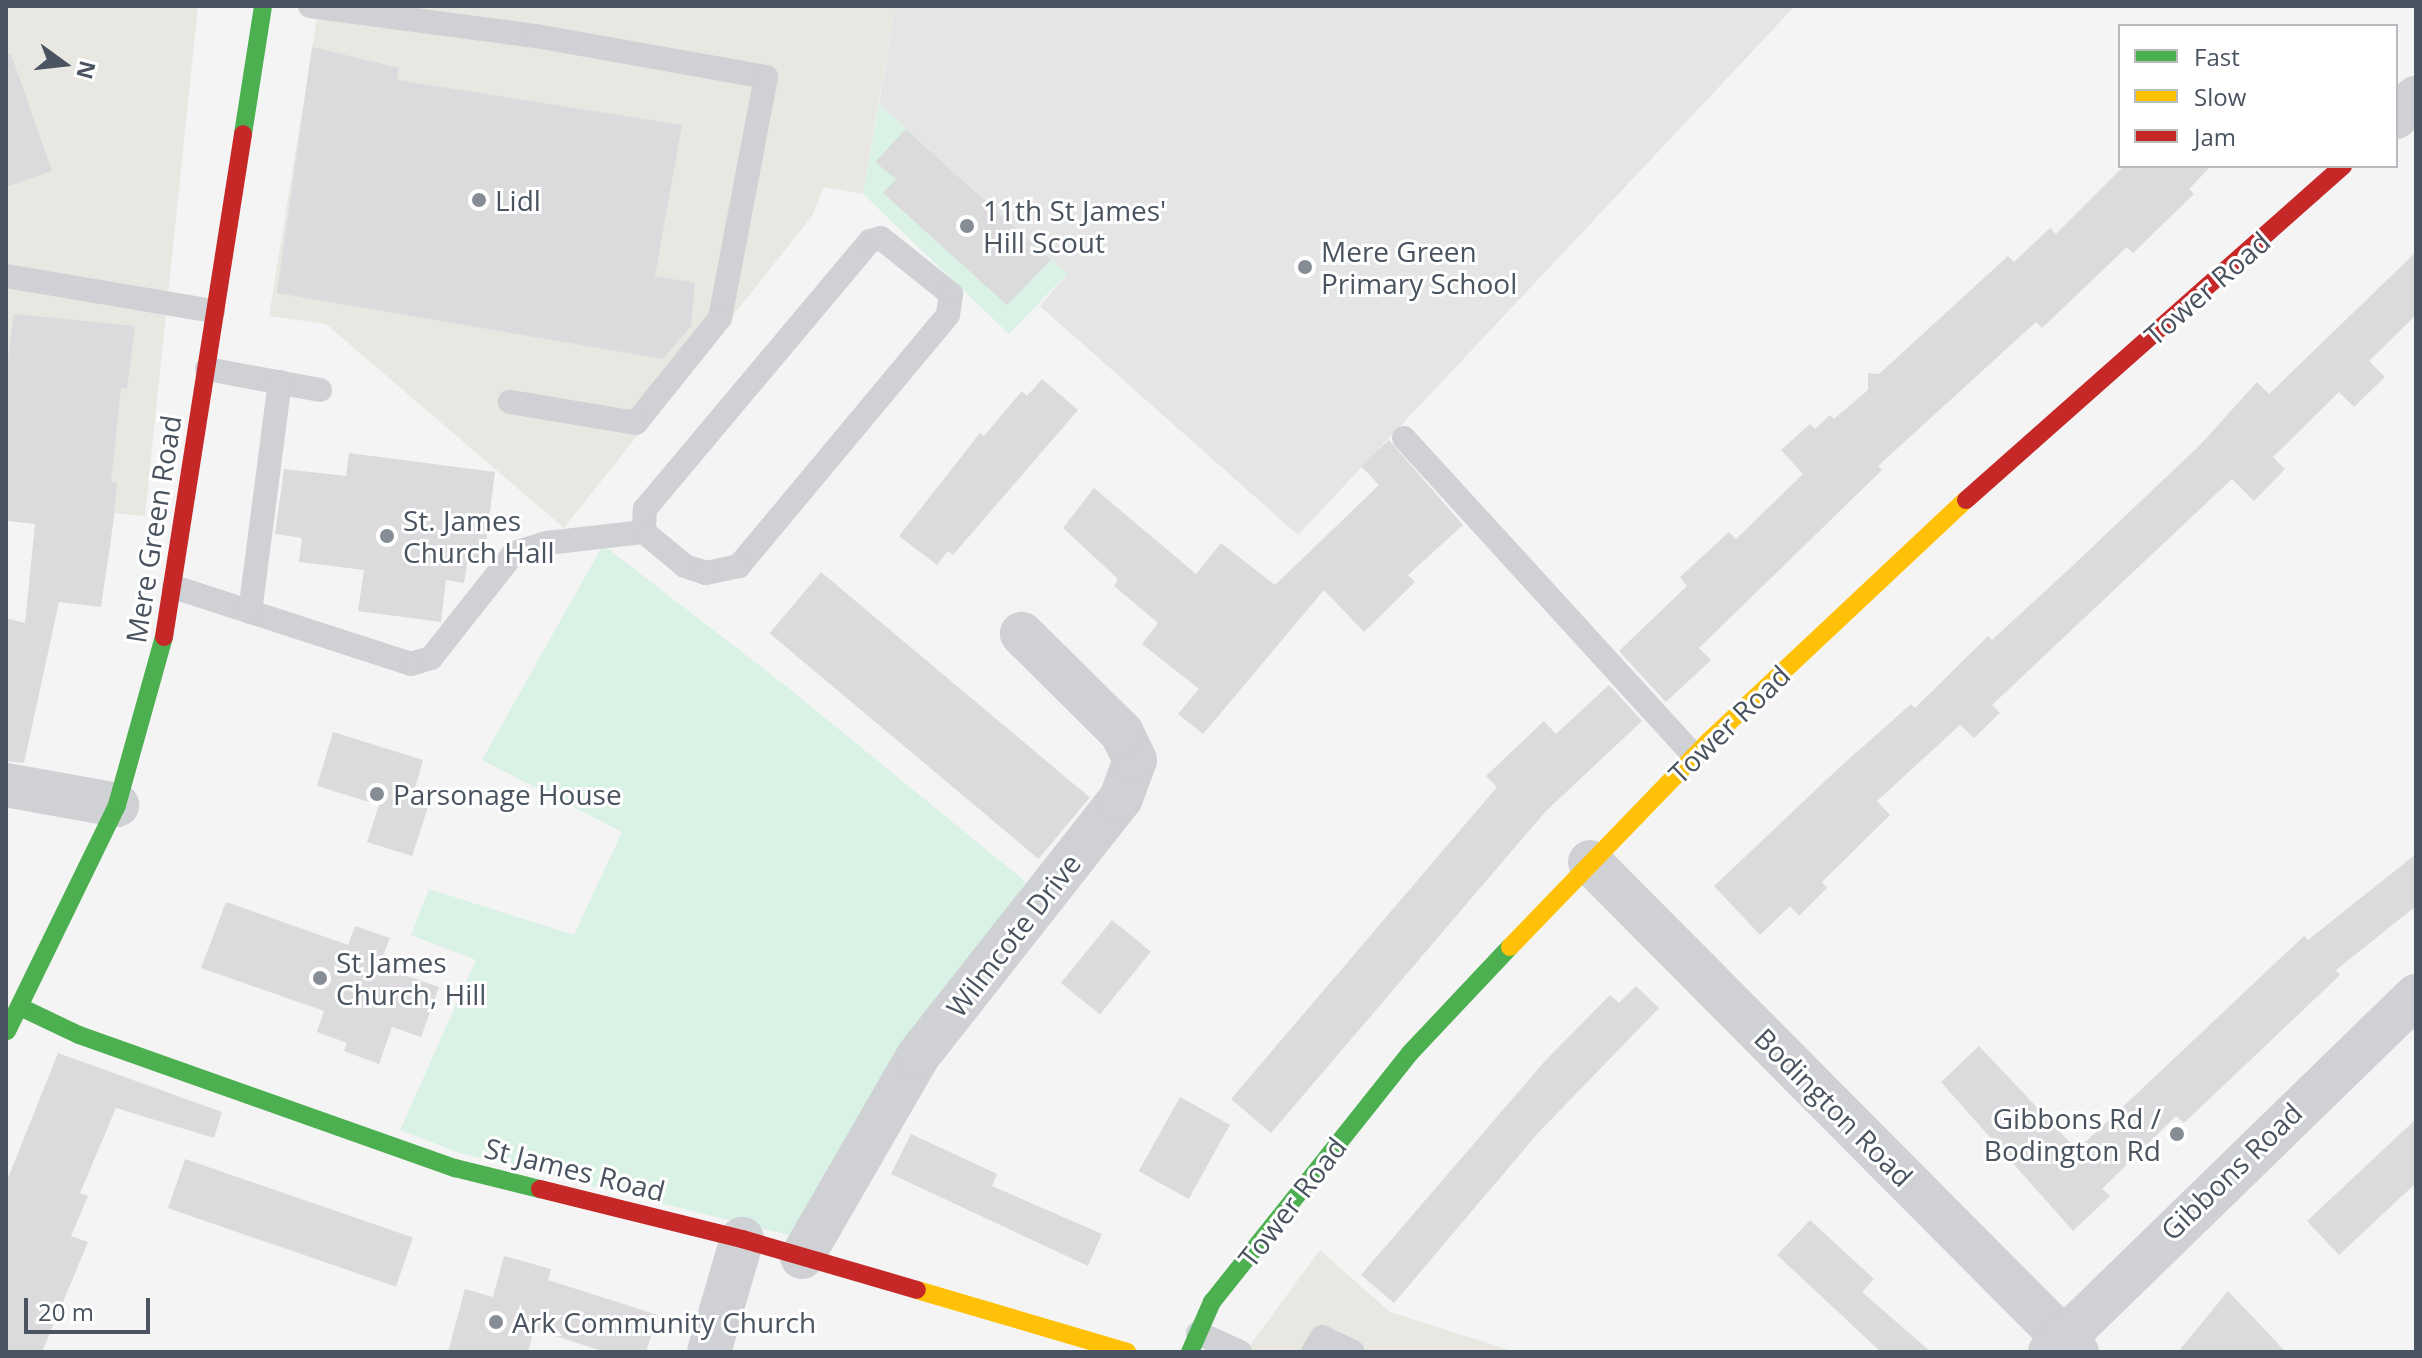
<!DOCTYPE html>
<html>
<head>
<meta charset="utf-8">
<style>
  body { margin:0 }
  #map { position:relative; width:2422px; height:1358px; overflow:hidden; background:#f4f4f4; font-family:"Open Sans",sans-serif }
  div>[style] { position:absolute }
  .commercial>* { inset:0; background:#e8e7e2 }
  .education>* { inset:0; background:#e6e5e6 }
  .green>* { inset:0; background:#daf2e6 }
  .building>* { inset:0; background:#dbdbdd; transform-origin:0 0 }
  .lane>* { height:24px; margin:-12px; padding:0 12px; transform-origin:12px; border-radius:12px; background:#cfd1d4 }
  .street>* { height:44px; margin:-22px; padding:0 22px; transform-origin:22px; border-radius:22px; background:#cfd1d4 }
  .fast>* { height:18px; margin:-9px; padding:0 9px; transform-origin:9px; border-radius:9px; background:#4caf50 }
  .slow>* { height:18px; margin:-9px; padding:0 9px; transform-origin:9px; border-radius:9px; background:#ffc107 }
  .jam>* { height:18px; margin:-9px; padding:0 9px; transform-origin:9px; border-radius:9px; background:#c62828 }
  .dots>* { width:22px; height:22px; translate:-50% -50%; box-sizing:border-box; border:4px solid #fff; border-radius:50% }
  span { translate:-50% -50%; white-space:nowrap; text-align:center; line-height:1.15; -webkit-text-stroke:6px #fff; paint-order:stroke }
  .poi-label { font-size:28px; color:#4a5460 }
  .left { translate:0 -50%; text-align:left }
  .right { translate:-100% -50%; text-align:right }
  .street-label { font-size:28px; color:#4a5460 }
  .frame { position:absolute; inset:0; border:8px solid #4a5460; pointer-events:none }
  .legend { position:absolute; left:2118px; top:24px; width:280px; height:144px; box-sizing:border-box; background:#fff; border:2px solid #b7bbbf; margin:0; padding:10px 14px; list-style:none; font-size:24px; color:#4a5460 }
  .legend li { display:flex; align-items:center; gap:16px; height:40px }
  .legend b { width:40px; border:2px solid #b7bbbf }
  .north { position:absolute; left:24px; top:24px; width:80px; height:80px; -webkit-text-stroke:6px #fff; paint-order:stroke; rotate:105deg; font-size:22px; font-weight:700; line-height:32px; text-align:center; color:#4a5460 }
  .north::after { content:''; display:block; margin:auto; width:28px; height:36px; background:#4a5460; clip-path:polygon(50% 0,100% 100%,50% 72%,0 100%) }
  .scale { position:absolute; left:24px; top:1298px; width:126px; height:36px; box-sizing:border-box; border:4px solid #4a5460; border-top:0; padding-left:10px; font-size:24px; line-height:28px; white-space:nowrap; color:#4a5460; -webkit-text-stroke:6px #fff; paint-order:stroke }
</style>
</head>
<body>
<div id="map">
  <div class="commercial">
    <i style="clip-path:polygon(6px 6px,198px 6px,145px 516px,6px 504px)"></i>
    <i style="clip-path:polygon(319px 6px,895px 6px,863px 194px,824px 187px,812px 216px,564px 528px,326px 324px,269px 316px)"></i>
    <i style="clip-path:polygon(1320px 1250px,1390px 1312px,1516px 1352px,1245px 1352px)"></i>
  </div>
  <div class="education">
    <i style="clip-path:polygon(895px 6px,1795px 6px,1298px 535px,1040px 306px,1067px 274px,879px 104px)"></i>
  </div>
  <div class="green">
    <i style="clip-path:polygon(879px 104px,1067px 274px,1009px 334px,863px 194px)"></i>
    <i style="clip-path:polygon(603px 545px,786px 686px,1026px 882px,792px 1236px,460px 1153px,400px 1130px,476px 960px,411px 935px,429px 889px,574px 935px,622px 832px,482px 760px)"></i>
  </div>
  <div class="building">
    <i style="clip-path:polygon(312px 47px,399px 68px,397px 80px,682px 125px,655px 276px,695px 283px,691px 326px,663px 359px,277px 293px)"></i>
    <i style="clip-path:polygon(11px 54px,52px 171px,6px 187px,6px 55px)"></i>
    <i style="clip-path:polygon(906px 129px,1051px 260px,1007px 305px,883px 193px,896px 179px,875px 162px)"></i>
    <i style="clip-path:polygon(2124px 166px,2211px 166px,2189px 189px,2194px 194px,2133px 253px,2127px 247px,2042px 328px,2036px 322px,1878px 466px,1882px 470px,1699px 648px,1711px 660px,1666px 702px,1619px 651px,1687px 586px,1680px 577px,1729px 532px,1736px 539px,1803px 474px,1781px 450px,1810px 424px,1815px 429px,1830px 415px,1834px 419px,1868px 390px,1868px 373px,1879px 374px,2008px 256px,2014px 262px,2050px 228px,2056px 234px)"></i>
    <i style="clip-path:polygon(2416px 252px,2416px 315px,2369px 361px,2385px 377px,2354px 407px,2339px 392px,2273px 457px,2285px 469px,2254px 501px,2232px 479px,1992px 705px,2000px 713px,1974px 738px,1960px 725px,1877px 801px,1890px 815px,1822px 882px,1827px 888px,1799px 916px,1790px 906px,1760px 935px,1714px 886px,1841px 766px,1911px 704px,1915px 708px,1988px 636px,1992px 640px,2068px 570px,2199px 446px,2257px 382px,2269px 394px)"></i>
    <i style="clip-path:polygon(14px 314px,135px 326px,127px 389px,121px 388px,111px 482px,117px 483px,113px 525px,101px 607px,59px 602px,24px 763px,6px 761px,6px 618px,25px 623px,35px 524px,7px 521px,6px 374px)"></i>
    <i style="clip-path:polygon(1042px 379px,1078px 410px,953px 555px,948px 551px,937px 565px,899px 536px,980px 433px,984px 436px,1022px 391px,1027px 396px)"></i>
    <i style="clip-path:polygon(1389px 440px,1463px 525px,1408px 575px,1415px 582px,1364px 632px,1324px 590px,1203px 734px,1178px 714px,1199px 689px,1142px 644px,1158px 623px,1114px 586px,1118px 579px,1063px 528px,1094px 488px,1196px 574px,1221px 543px,1275px 585px,1379px 485px,1361px 466px)"></i>
    <i style="clip-path:polygon(349px 453px,495px 472px,484px 559px,468px 557px,464px 583px,446px 580px,441px 622px,358px 611px,364px 570px,299px 562px,302px 538px,275px 534px,284px 469px,346px 476px)"></i>
    <i style="left:821px;top:572px;width:351px;height:80px;rotate:40deg"></i>
    <i style="clip-path:polygon(1609px 685px,1642px 721px,1545px 812px,1271px 1133px,1231px 1099px,1497px 787px,1486px 776px,1544px 721px,1556px 734px)"></i>
    <i style="clip-path:polygon(333px 732px,423px 760px,411px 802px,428px 807px,412px 856px,367px 842px,379px 805px,317px 786px)"></i>
    <i style="clip-path:polygon(2416px 854px,2416px 906px,2336px 970px,2340px 975px,2184px 1123px,2176px 1116px,2102px 1189px,2110px 1196px,2073px 1231px,1941px 1082px,1979px 1046px,2077px 1150px,2304px 936px,2308px 940px)"></i>
    <i style="clip-path:polygon(226px 902px,348px 945px,355px 926px,390px 938px,379px 966px,439px 987px,421px 1037px,392px 1027px,379px 1064px,344px 1051px,347px 1043px,317px 1032px,324px 1011px,201px 968px)"></i>
    <i style="left:1112px;top:920px;width:50px;height:81px;rotate:39deg"></i>
    <i style="clip-path:polygon(1636px 986px,1659px 1008px,1538px 1133px,1394px 1303px,1361px 1275px,1545px 1061px,1610px 995px,1619px 1003px)"></i>
    <i style="clip-path:polygon(58px 1053px,222px 1112px,214px 1138px,116px 1108px,80px 1193px,88px 1196px,71px 1236px,88px 1242px,42px 1352px,6px 1352px,6px 1183px)"></i>
    <i style="left:1180px;top:1097px;width:57px;height:85px;rotate:29deg"></i>
    <i style="clip-path:polygon(2416px 1119px,2416px 1183px,2339px 1255px,2307px 1221px)"></i>
    <i style="clip-path:polygon(911px 1134px,997px 1174px,992px 1186px,1102px 1234px,1088px 1266px,891px 1174px)"></i>
    <i style="left:185px;top:1159px;width:241px;height:52px;rotate:19deg"></i>
    <i style="clip-path:polygon(1810px 1220px,1874px 1279px,1862px 1292px,1931px 1352px,1881px 1352px,1777px 1255px)"></i>
    <i style="clip-path:polygon(504px 1256px,551px 1269px,548px 1280px,658px 1315px,646px 1352px,605px 1352px,534px 1329px,528px 1352px,448px 1352px,465px 1289px,493px 1297px)"></i>
    <i style="clip-path:polygon(2228px 1291px,2286px 1352px,2178px 1352px)"></i>
  </div>
  <div class="lane">
    <i style="left:310px;top:6px;width:228px;rotate:7.6deg"></i>
    <i style="left:536px;top:36px;width:234px;rotate:10.1deg"></i>
    <i style="left:766px;top:77px;width:245px;rotate:100.8deg"></i>
    <i style="left:720px;top:318px;width:134px;rotate:128.7deg"></i>
    <i style="left:636px;top:423px;width:128px;rotate:-170.5deg"></i>
    <i style="left:6px;top:276px;width:210px;rotate:9.6deg"></i>
    <i style="left:207px;top:369px;width:115px;rotate:10.5deg"></i>
    <i style="left:1404px;top:438px;width:430px;rotate:47.6deg"></i>
    <i style="left:174px;top:587px;width:249px;rotate:18deg"></i>
    <i style="left:411px;top:664px;width:21px;rotate:-17deg"></i>
    <i style="left:431px;top:658px;width:134px;rotate:-51.7deg"></i>
    <i style="left:514px;top:553px;width:34px;rotate:-17deg"></i>
    <i style="left:547px;top:543px;width:98px;rotate:-6.5deg"></i>
    <i style="left:644px;top:532px;width:23px;rotate:-88deg"></i>
    <i style="left:645px;top:509px;width:350px;rotate:-50deg"></i>
    <i style="left:870px;top:241px;width:11px;rotate:-15deg"></i>
    <i style="left:881px;top:238px;width:90px;rotate:38.7deg"></i>
    <i style="left:951px;top:294px;width:21px;rotate:98deg"></i>
    <i style="left:948px;top:315px;width:327px;rotate:129.8deg"></i>
    <i style="left:739px;top:566px;width:34px;rotate:168deg"></i>
    <i style="left:706px;top:573px;width:22px;rotate:-162deg"></i>
    <i style="left:685px;top:566px;width:53px;rotate:-140.3deg"></i>
    <i style="left:250px;top:612px;width:232px;rotate:-82.6deg"></i>
    <i style="left:1198px;top:1333px;width:46px;rotate:24.3deg"></i>
    <i style="left:1313px;top:1352px;width:17px;rotate:-59deg"></i>
    <i style="left:1322px;top:1337px;width:34px;rotate:26deg"></i>
  </div>
  <div class="street">
    <i style="left:2396px;top:117px;width:28px;rotate:-44deg"></i>
    <i style="left:6px;top:785px;width:113px;rotate:10.2deg"></i>
    <i style="left:1590px;top:862px;width:691px;rotate:45.18deg"></i>
    <i style="left:802px;top:1257px;width:232px;rotate:-60deg"></i>
    <i style="left:918px;top:1056px;width:328px;rotate:-51.8deg"></i>
    <i style="left:1121px;top:798px;width:40px;rotate:-69.8deg"></i>
    <i style="left:1135px;top:760px;width:30px;rotate:-116deg"></i>
    <i style="left:1122px;top:733px;width:141px;rotate:-135.3deg"></i>
    <i style="left:709px;top:1352px;width:118px;rotate:-73.7deg"></i>
    <i style="left:2050px;top:1352px;width:511px;rotate:-44.21deg"></i>
  </div>
  <div class="fast">
    <i style="left:243px;top:134px;width:130px;rotate:-81.1deg"></i>
    <i style="left:20px;top:1007px;width:65px;rotate:25.4deg"></i>
    <i style="left:79px;top:1035px;width:399px;rotate:19.5deg"></i>
    <i style="left:455px;top:1168px;width:88px;rotate:13.9deg"></i>
    <i style="left:7px;top:1031px;width:251px;rotate:-64deg"></i>
    <i style="left:117px;top:805px;width:174px;rotate:-74.4deg"></i>
    <i style="left:1190px;top:1352px;width:55px;rotate:-66.3deg"></i>
    <i style="left:1212px;top:1302px;width:318px;rotate:-51.5deg"></i>
    <i style="left:1410px;top:1053px;width:146px;rotate:-46.7deg"></i>
  </div>
  <div class="slow">
    <i style="left:1510px;top:947px;width:288px;rotate:-46deg"></i>
    <i style="left:1710px;top:740px;width:351px;rotate:-43.2deg"></i>
    <i style="left:917px;top:1290px;width:219px;rotate:16.4deg"></i>
  </div>
  <div class="jam">
    <i style="left:1966px;top:500px;width:504px;rotate:-41.54deg"></i>
    <i style="left:164px;top:637px;width:509px;rotate:-81.07deg"></i>
    <i style="left:540px;top:1189px;width:208px;rotate:13.9deg"></i>
    <i style="left:742px;top:1239px;width:182px;rotate:16.2deg"></i>
  </div>
  <div class="dots">
    <i style="left:479px;top:200px;background:#868c94"></i>
    <i style="left:967px;top:226px;background:#868c94"></i>
    <i style="left:1305px;top:267px;background:#868c94"></i>
    <i style="left:387px;top:536px;background:#868c94"></i>
    <i style="left:377px;top:794px;background:#868c94"></i>
    <i style="left:320px;top:978px;background:#868c94"></i>
    <i style="left:2177px;top:1134px;background:#868c94"></i>
    <i style="left:496px;top:1322px;background:#868c94"></i>
  </div>
  <div class="poi-label">
    <span class="left" style="left:495px;top:200px">Lidl</span>
    <span class="left" style="left:983px;top:226px">11th St James'<br>Hill Scout</span>
    <span class="left" style="left:1321px;top:267px">Mere Green<br>Primary School</span>
    <span class="left" style="left:403px;top:536px">St. James<br>Church Hall</span>
    <span class="left" style="left:393px;top:794px">Parsonage House</span>
    <span class="left" style="left:336px;top:978px">St James<br>Church, Hill</span>
    <span class="right" style="left:2161px;top:1134px">Gibbons Rd /<br>Bodington Rd</span>
    <span class="left" style="left:512px;top:1322px">Ark Community Church</span>
  </div>
  <div class="street-label">
    <span style="left:2207px;top:288px;rotate:-41deg">Tower Road</span>
    <span style="left:153px;top:529px;rotate:-81deg">Mere Green Road</span>
    <span style="left:1729px;top:724px;rotate:-44deg">Tower Road</span>
    <span style="left:1013px;top:935px;rotate:-52deg">Wilmcote Drive</span>
    <span style="left:1834px;top:1107px;rotate:45deg">Bodington Road</span>
    <span style="left:575px;top:1169px;rotate:14deg">St James Road</span>
    <span style="left:2231px;top:1171px;rotate:-44deg">Gibbons Road</span>
    <span style="left:1292px;top:1202px;rotate:-52deg">Tower Road</span>
  </div>
  <div class="frame"></div>
  <ul class="legend">
  <li><b style="height:10px;background:#4caf50"></b>Fast</li>
  <li><b style="height:10px;background:#ffc107"></b>Slow</li>
  <li><b style="height:10px;background:#c62828"></b>Jam</li>
  </ul>
  <div class="north">N</div>
  <div class="scale">20 m</div>
</div>
</body>
</html>
